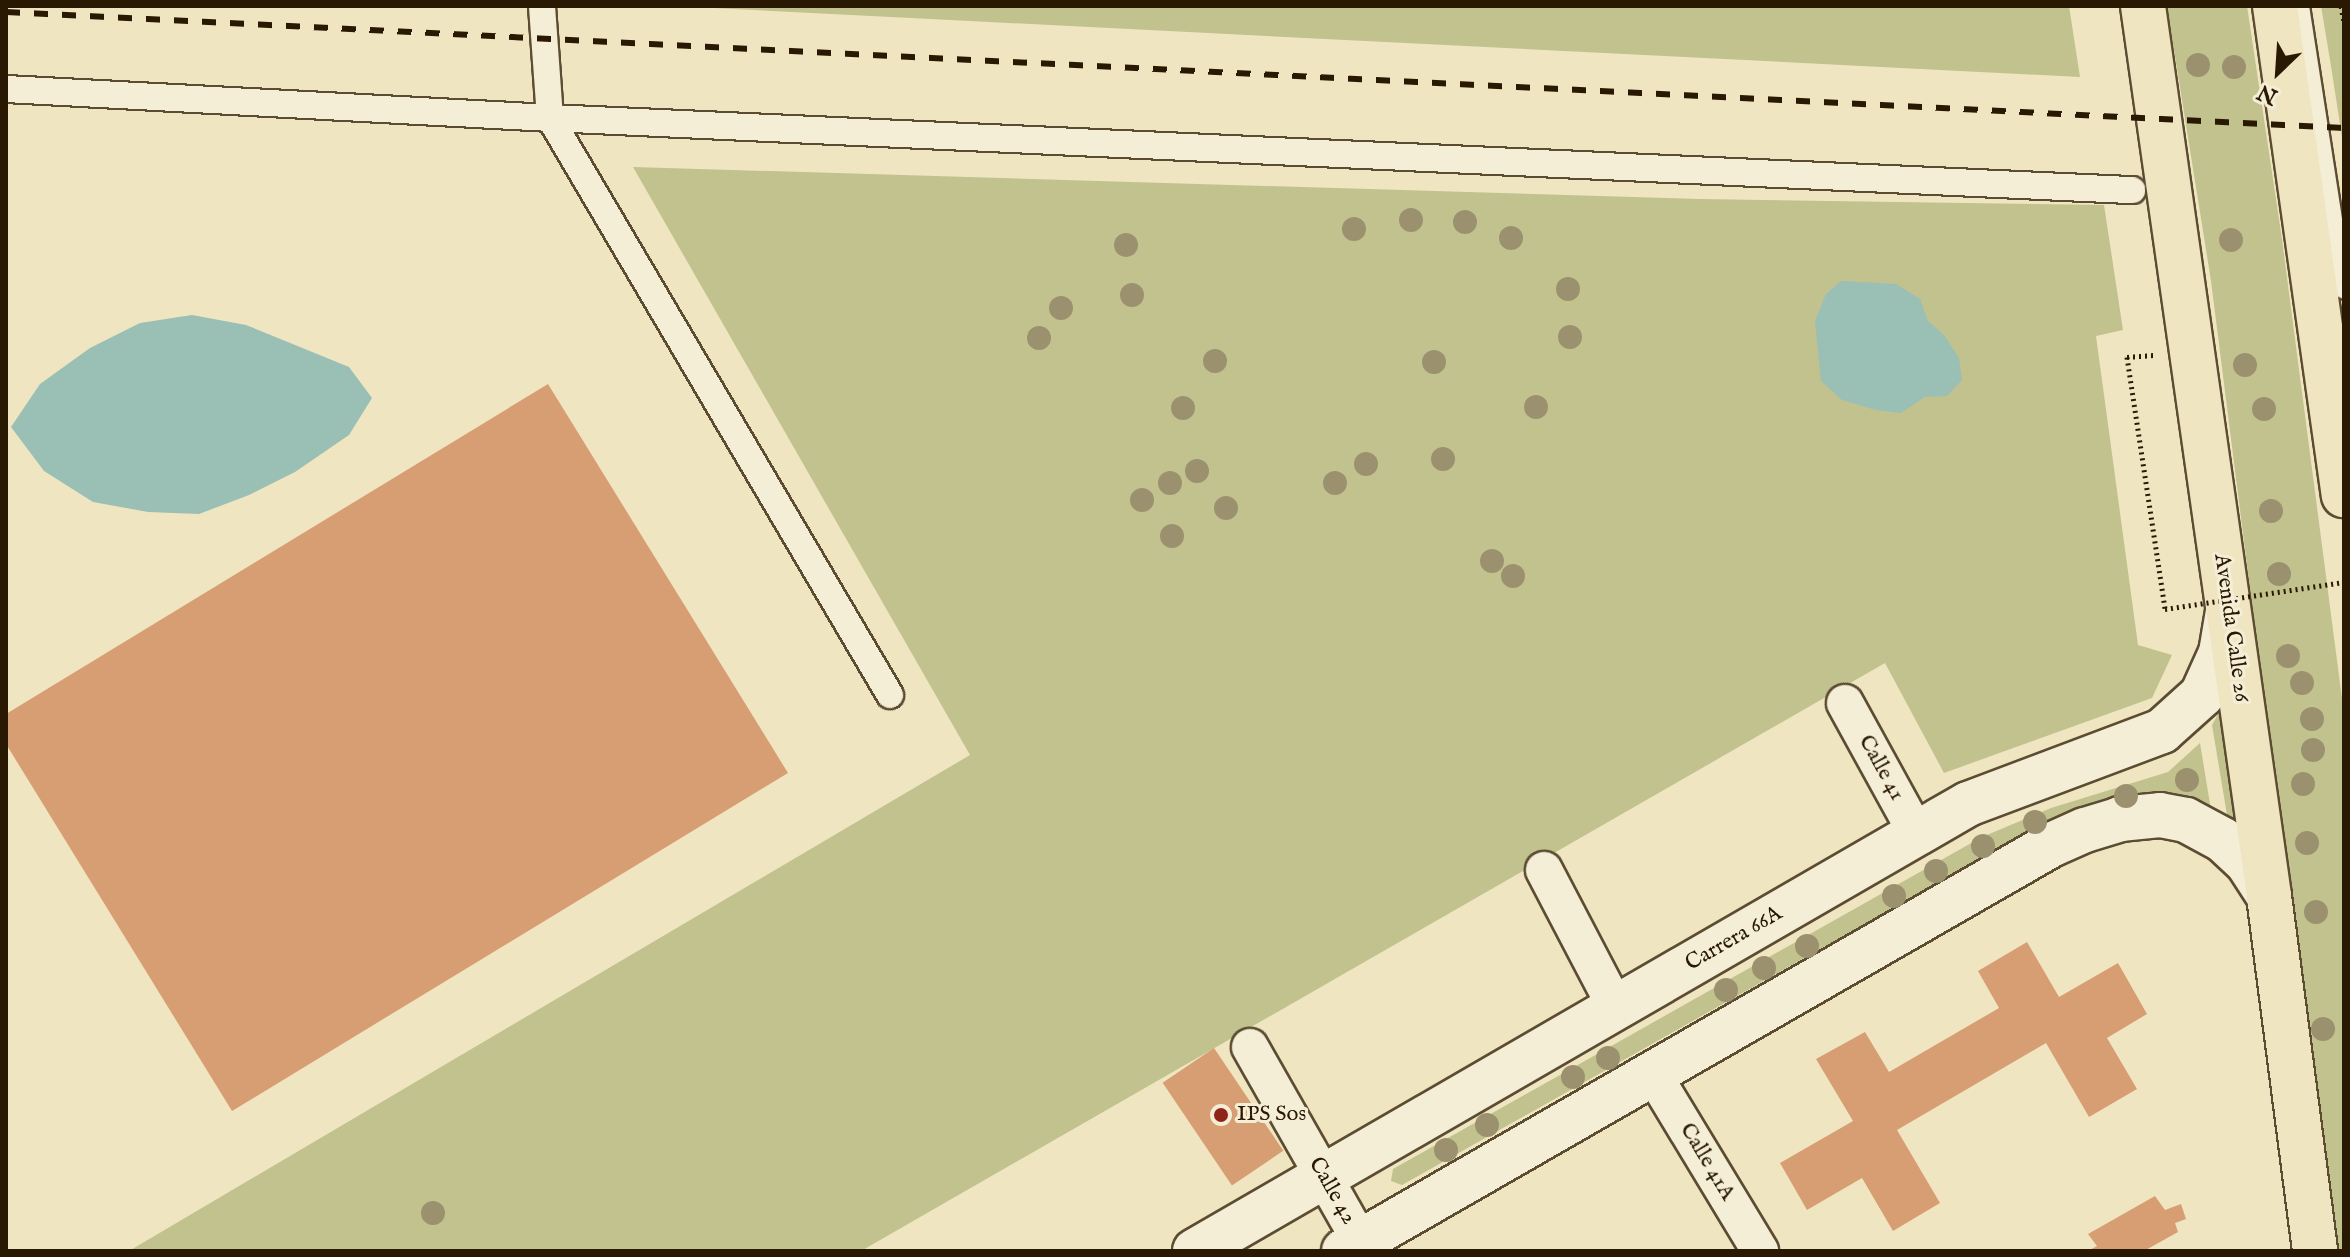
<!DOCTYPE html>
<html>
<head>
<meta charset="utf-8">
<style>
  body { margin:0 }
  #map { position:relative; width:2350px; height:1257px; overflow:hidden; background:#f0e5c1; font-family:"IM FELL English",serif }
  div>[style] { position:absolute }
  .green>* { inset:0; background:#c1c28e }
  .water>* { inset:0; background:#9abfb4 }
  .building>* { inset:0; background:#d89e73; transform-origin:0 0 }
  .path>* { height:5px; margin-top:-2.5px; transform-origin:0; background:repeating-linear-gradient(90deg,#291902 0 2px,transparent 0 6px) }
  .roads { filter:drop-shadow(2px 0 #5b4c32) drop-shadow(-2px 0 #5b4c32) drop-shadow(0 2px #5b4c32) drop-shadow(0 -2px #5b4c32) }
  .service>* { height:18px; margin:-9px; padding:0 9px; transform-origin:9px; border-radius:9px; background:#f5eed7 }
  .pedestrian>* { height:26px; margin:-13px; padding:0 13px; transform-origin:13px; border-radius:13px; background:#f5eed7 }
  .minor>* { height:36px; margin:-18px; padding:0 18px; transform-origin:18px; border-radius:18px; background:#f5eed7 }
  .tertiary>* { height:44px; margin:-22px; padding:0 22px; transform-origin:22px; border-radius:22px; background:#f5eed7 }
  .primary>* { height:44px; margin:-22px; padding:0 22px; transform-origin:22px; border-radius:22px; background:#f0e5c1 }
  .rail>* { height:6px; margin-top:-3px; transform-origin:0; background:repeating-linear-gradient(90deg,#291902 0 14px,transparent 0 28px) }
  .path-bridge>* { height:5px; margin-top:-2.5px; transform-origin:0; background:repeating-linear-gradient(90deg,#291902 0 2px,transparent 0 6px) }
  .trees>* { width:24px; height:24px; margin:-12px; border-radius:50%; background:#9c916f }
  .dots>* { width:22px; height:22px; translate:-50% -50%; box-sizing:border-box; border:4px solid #f5eed7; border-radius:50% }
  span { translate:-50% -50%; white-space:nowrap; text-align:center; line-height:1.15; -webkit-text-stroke:6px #f5eed7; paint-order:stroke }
  .street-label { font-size:22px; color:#291902 }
  .poi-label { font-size:22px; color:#291902 }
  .left { translate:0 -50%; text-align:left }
  .frame { position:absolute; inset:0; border:8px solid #291902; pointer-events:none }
  .north { position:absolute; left:2238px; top:32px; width:80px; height:80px; -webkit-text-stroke:6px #f5eed7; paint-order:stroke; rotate:205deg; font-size:22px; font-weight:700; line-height:32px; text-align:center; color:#291902 }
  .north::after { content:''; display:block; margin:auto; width:28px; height:36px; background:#291902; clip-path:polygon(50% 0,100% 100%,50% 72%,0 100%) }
</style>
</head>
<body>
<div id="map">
  <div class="green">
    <i style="clip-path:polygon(674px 6px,2069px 6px,2080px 77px,970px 21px)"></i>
    <i style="clip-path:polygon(2167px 6px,2247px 6px,2282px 239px,2344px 714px,2344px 1251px,2334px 1251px,2211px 281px)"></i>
    <i style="clip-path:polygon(2321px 6px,2344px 6px,2344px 150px,2331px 66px)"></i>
    <i style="clip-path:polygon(633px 167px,1700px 199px,2104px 205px,2123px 330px,2096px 336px,2138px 645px,2172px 655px,2152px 698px,1944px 773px,1885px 663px,861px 1251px,129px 1251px,970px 755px)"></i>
    <i style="clip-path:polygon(2222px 707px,2241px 830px,2228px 821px,2212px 725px)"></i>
    <i style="clip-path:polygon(2200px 743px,2211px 810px,2155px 792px,2054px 823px,1994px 851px,1402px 1185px,1391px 1181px,1393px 1169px,1982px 837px,2051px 808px,2168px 772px)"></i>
  </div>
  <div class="water">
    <i style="clip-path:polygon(1841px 281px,1896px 284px,1920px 299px,1928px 321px,1944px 335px,1959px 358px,1962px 380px,1947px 396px,1925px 397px,1901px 413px,1876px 410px,1842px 400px,1821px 381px,1815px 321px,1826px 294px)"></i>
    <i style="clip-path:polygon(192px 315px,246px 325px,349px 367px,372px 398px,349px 435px,295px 472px,249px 495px,199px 514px,148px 512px,93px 502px,44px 471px,11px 427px,40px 384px,90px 348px,140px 323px)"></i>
  </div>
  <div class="building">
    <i style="clip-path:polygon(548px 384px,788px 773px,232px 1111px,6px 744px,6px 714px)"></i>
    <i style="clip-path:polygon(2027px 942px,2059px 997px,2118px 963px,2147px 1014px,2107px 1038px,2137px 1089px,2089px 1117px,2046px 1043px,1897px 1130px,1940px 1203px,1893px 1231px,1862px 1178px,1807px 1210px,1780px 1163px,1853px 1121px,1816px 1059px,1865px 1032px,1889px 1072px,1999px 1008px,1978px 971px)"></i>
    <i style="left:1214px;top:1048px;width:124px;height:62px;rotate:56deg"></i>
    <i style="clip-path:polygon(2155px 1196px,2165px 1210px,2181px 1204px,2186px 1219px,2175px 1223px,2178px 1232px,2144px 1251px,2088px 1251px,2097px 1246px,2088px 1234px)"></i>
  </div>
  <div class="path">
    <i style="left:2341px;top:6px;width:16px;rotate:79deg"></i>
    <i style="left:2127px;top:357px;width:27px;rotate:-4deg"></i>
  </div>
  <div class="roads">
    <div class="service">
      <i style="left:2300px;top:6px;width:287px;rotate:81.2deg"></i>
    </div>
    <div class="pedestrian">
      <i style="left:6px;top:89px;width:545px;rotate:3.05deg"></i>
      <i style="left:550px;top:118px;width:112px;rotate:-94.1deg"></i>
      <i style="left:890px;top:695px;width:670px;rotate:-120.51deg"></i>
      <i style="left:550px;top:118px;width:1584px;rotate:2.61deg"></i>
    </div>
    <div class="minor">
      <i style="left:1845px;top:703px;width:149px;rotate:61.2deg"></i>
      <i style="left:1544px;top:870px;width:156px;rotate:62.4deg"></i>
      <i style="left:1250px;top:1047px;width:235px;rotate:60.4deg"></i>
      <i style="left:1653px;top:1074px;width:207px;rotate:58.8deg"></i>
    </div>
    <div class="tertiary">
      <i style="left:1195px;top:1251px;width:893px;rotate:-30.04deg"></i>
      <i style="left:1968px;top:804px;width:207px;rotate:-20.6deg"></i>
      <i style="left:2162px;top:731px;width:54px;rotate:-42deg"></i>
      <i style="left:2202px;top:695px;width:46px;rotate:-65.7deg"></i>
      <i style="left:2221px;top:653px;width:43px;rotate:-80.5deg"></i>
      <i style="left:1344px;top:1251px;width:815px;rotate:-29.87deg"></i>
      <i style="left:2051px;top:845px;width:37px;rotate:-24deg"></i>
      <i style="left:2085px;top:830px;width:37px;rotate:-17deg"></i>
      <i style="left:2120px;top:819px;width:40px;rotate:-5.7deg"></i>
      <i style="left:2160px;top:815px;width:26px;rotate:11deg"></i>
      <i style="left:2186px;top:820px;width:42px;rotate:28.4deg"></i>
      <i style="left:2223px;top:840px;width:33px;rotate:43deg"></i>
      <i style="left:2247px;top:862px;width:40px;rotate:57.1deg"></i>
    </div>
    <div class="primary">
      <i style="left:2143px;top:6px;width:899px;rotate:81.94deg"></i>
      <i style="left:2269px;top:896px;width:358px;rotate:82.6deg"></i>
      <i style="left:2275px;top:6px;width:494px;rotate:82deg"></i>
    </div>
  </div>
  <div class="rail">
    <i style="left:6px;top:12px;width:2341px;rotate:2.84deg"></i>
  </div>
  <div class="path-bridge">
    <i style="left:2127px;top:357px;width:255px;rotate:81.4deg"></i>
    <i style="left:2165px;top:609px;width:181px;rotate:-8.6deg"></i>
  </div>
  <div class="trees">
    <i style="left:2198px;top:65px"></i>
    <i style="left:2234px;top:67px"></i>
    <i style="left:1411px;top:220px"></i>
    <i style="left:1465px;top:222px"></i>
    <i style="left:1354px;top:229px"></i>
    <i style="left:1511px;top:238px"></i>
    <i style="left:2231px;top:240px"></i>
    <i style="left:1126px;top:245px"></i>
    <i style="left:1568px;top:289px"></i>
    <i style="left:1132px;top:295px"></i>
    <i style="left:1061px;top:308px"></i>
    <i style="left:1570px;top:337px"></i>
    <i style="left:1039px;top:338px"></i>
    <i style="left:1215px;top:361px"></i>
    <i style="left:1434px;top:362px"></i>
    <i style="left:2245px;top:365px"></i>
    <i style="left:1536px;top:407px"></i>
    <i style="left:1183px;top:408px"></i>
    <i style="left:2264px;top:409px"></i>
    <i style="left:1443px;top:459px"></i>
    <i style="left:1366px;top:464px"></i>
    <i style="left:1197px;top:471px"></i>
    <i style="left:1170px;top:483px"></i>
    <i style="left:1335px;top:483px"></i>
    <i style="left:1142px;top:500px"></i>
    <i style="left:1226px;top:508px"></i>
    <i style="left:2271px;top:511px"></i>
    <i style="left:1172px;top:536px"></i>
    <i style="left:1492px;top:561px"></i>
    <i style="left:2279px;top:574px"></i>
    <i style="left:1513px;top:576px"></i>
    <i style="left:2288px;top:656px"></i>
    <i style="left:2302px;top:683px"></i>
    <i style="left:2312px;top:719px"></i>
    <i style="left:2313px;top:750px"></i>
    <i style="left:2187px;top:780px"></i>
    <i style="left:2303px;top:784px"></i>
    <i style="left:2126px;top:796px"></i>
    <i style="left:2035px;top:822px"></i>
    <i style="left:2307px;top:843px"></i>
    <i style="left:1983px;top:846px"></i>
    <i style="left:1936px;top:871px"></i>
    <i style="left:1894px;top:896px"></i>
    <i style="left:2316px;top:912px"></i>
    <i style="left:1807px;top:946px"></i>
    <i style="left:1764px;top:968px"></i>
    <i style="left:1726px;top:990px"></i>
    <i style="left:2323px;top:1029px"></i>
    <i style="left:1608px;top:1058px"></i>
    <i style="left:1573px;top:1077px"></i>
    <i style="left:1487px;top:1125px"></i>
    <i style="left:1446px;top:1150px"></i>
    <i style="left:433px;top:1213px"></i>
  </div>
  <div class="dots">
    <i style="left:1221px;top:1115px;background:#8f2418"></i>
  </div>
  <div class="street-label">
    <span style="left:2231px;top:628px;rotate:82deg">Avenida Calle 26</span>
    <span style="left:1881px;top:768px;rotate:61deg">Calle 41</span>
    <span style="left:1734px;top:939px;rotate:-30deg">Carrera 66A</span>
    <span style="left:1707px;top:1162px;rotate:59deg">Calle 41A</span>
    <span style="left:1332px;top:1191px;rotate:60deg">Calle 42</span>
  </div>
  <div class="poi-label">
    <span class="left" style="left:1237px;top:1115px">IPS Sos</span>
  </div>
  <div class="frame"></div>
  <div class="north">N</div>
</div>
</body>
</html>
